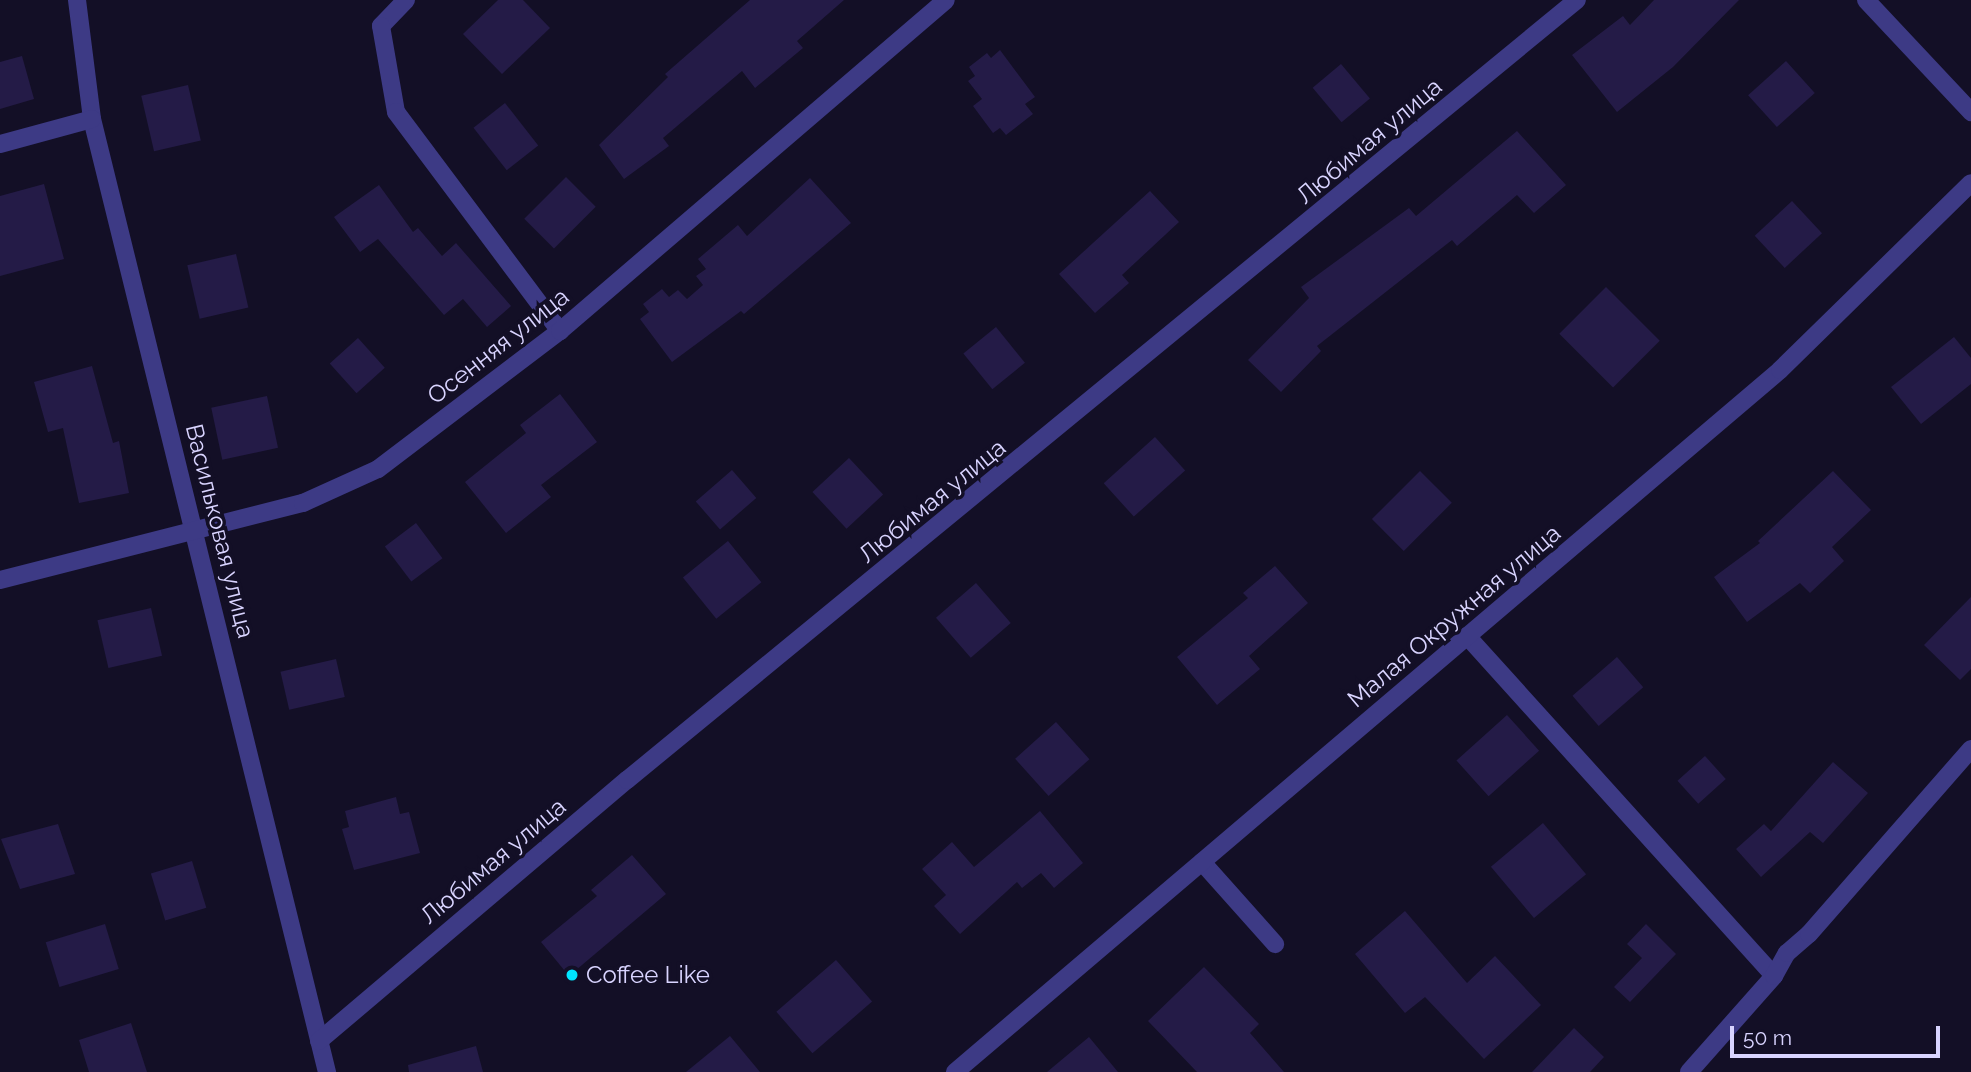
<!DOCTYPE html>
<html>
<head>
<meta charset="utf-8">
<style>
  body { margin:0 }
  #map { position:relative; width:1971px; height:1072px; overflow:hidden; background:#130f26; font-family:Raleway,sans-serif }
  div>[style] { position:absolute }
  .building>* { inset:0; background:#241b47; transform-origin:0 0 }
  .minor>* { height:18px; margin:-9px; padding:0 9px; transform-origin:9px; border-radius:9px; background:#3d3a85 }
  .dots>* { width:19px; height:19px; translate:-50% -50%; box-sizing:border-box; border:4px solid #130f26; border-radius:50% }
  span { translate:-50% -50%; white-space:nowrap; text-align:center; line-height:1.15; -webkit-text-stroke:7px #130f26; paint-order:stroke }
  .street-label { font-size:24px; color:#d9d4ff }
  .poi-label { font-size:24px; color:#d9d4ff }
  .left { translate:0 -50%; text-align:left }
  .scale { position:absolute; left:1730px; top:1026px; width:210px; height:32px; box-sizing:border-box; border:4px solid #d9d4ff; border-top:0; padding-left:9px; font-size:21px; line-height:24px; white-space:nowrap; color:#d9d4ff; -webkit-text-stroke:5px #130f26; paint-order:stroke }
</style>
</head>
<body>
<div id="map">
  <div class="building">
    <i style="clip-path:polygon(498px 0,523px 0,550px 28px,502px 74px,463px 34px)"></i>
    <i style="clip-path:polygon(750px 0,844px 0,797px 41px,803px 48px,755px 88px,742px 71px,663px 138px,669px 146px,624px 179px,599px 145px,668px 77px,665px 74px)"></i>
    <i style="clip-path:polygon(1654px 0,1739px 0,1673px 67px,1617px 112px,1572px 55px,1623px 16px,1630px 25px)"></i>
    <i style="clip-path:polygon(1000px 50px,1035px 97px,1025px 104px,1033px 114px,1006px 135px,1000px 128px,993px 133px,973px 106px,982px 99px,968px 81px,975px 76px,969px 67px,987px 53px,991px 58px)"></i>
    <i style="clip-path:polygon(22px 56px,34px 99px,0 109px,0 62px)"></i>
    <i style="left:1786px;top:61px;width:43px;height:51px;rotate:48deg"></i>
    <i style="left:1341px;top:64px;width:45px;height:37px;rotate:50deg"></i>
    <i style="left:188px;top:85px;width:57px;height:48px;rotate:77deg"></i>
    <i style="left:505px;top:103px;width:54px;height:40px;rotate:52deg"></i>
    <i style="clip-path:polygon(1517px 131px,1566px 185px,1534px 213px,1517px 195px,1457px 246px,1452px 240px,1317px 346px,1321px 351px,1281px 392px,1248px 360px,1309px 298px,1301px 287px,1409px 208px,1416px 216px)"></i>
    <i style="left:566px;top:177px;width:42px;height:59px;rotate:45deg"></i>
    <i style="clip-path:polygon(810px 178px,851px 223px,744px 314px,741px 311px,672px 362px,640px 319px,649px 312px,643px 304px,662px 289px,669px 297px,678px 290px,687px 299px,703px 285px,696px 276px,706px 269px,698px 259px,738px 225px,747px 236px)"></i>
    <i style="clip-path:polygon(44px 184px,64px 259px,0 276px,0 196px)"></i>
    <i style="clip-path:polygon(379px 185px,413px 232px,418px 228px,442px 256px,456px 243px,511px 306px,487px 327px,463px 299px,444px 315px,378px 239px,360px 252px,334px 217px)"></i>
    <i style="clip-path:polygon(1150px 191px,1179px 222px,1122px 275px,1129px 283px,1095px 313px,1059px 274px)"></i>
    <i style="left:1792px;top:201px;width:44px;height:51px;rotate:47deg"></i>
    <i style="left:236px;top:254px;width:55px;height:50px;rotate:77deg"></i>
    <i style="left:1606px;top:287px;width:76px;height:66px;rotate:45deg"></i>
    <i style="left:996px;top:327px;width:46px;height:42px;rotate:51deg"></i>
    <i style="clip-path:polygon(1954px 337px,1971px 358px,1971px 384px,1921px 424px,1891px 387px)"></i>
    <i style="left:358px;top:338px;width:40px;height:38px;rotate:48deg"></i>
    <i style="clip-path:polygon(92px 366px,113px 443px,119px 441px,129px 493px,79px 503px,63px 428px,48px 432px,34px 382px)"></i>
    <i style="clip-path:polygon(560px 394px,597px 442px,541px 485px,551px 497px,506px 533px,465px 482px,526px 433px,520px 425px)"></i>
    <i style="left:267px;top:396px;width:53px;height:57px;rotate:78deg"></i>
    <i style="left:1155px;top:437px;width:45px;height:69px;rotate:48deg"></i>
    <i style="left:849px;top:458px;width:50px;height:50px;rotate:47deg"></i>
    <i style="left:732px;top:470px;width:37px;height:48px;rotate:49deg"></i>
    <i style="left:1420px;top:471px;width:45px;height:68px;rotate:45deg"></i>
    <i style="clip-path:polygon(1833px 471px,1871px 510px,1832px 547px,1844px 561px,1810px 593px,1800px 583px,1747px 622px,1714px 577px,1760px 543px,1758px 541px)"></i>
    <i style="left:416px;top:523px;width:44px;height:39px;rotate:53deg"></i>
    <i style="left:728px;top:541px;width:53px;height:58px;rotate:51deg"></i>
    <i style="clip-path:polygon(1275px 566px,1308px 603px,1249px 656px,1260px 669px,1217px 705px,1177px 657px,1248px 598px,1243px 593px)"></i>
    <i style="left:976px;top:583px;width:53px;height:53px;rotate:49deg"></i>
    <i style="clip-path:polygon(1971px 597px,1971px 669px,1960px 680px,1924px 645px)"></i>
    <i style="left:151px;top:608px;width:49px;height:55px;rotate:77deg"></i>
    <i style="left:1617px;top:657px;width:40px;height:59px;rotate:49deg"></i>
    <i style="left:336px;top:659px;width:39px;height:57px;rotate:77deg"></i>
    <i style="left:1507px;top:715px;width:48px;height:68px;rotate:48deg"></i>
    <i style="left:1056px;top:722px;width:50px;height:55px;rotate:48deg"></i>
    <i style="left:1705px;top:756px;width:31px;height:37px;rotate:48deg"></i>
    <i style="clip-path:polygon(1833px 762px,1868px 793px,1823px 843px,1810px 832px,1761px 877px,1736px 849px,1764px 824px,1771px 831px)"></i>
    <i style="clip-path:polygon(396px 797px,400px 814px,409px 812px,420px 853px,354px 870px,342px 829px,349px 827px,345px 811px)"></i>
    <i style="clip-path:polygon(1040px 811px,1083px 863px,1054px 888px,1041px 873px,1022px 888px,1017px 882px,960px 934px,934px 906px,946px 895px,922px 869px,952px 842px,974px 867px)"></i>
    <i style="left:1543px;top:823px;width:67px;height:68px;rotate:50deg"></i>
    <i style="clip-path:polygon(58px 824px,75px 874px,20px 889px,1px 839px)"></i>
    <i style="clip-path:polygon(632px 855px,666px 894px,569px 976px,541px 942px,597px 896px,591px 890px)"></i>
    <i style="left:192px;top:861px;width:49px;height:43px;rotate:73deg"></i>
    <i style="clip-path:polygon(1405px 911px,1467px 983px,1495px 956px,1541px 1005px,1484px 1059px,1425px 997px,1405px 1013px,1355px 954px)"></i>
    <i style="left:105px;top:924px;width:47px;height:62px;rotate:73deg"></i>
    <i style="clip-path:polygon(1646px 924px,1676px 954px,1630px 1002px,1614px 987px,1642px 958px,1627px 944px)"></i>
    <i style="left:836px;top:960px;width:55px;height:79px;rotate:49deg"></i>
    <i style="clip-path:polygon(1204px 967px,1259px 1024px,1250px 1033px,1284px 1072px,1197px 1072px,1148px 1021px)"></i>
    <i style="clip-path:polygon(131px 1023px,147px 1072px,89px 1072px,79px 1040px)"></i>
    <i style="clip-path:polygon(1574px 1028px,1604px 1057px,1590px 1072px,1532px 1072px)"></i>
    <i style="clip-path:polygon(730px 1036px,760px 1072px,686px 1072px)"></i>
    <i style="clip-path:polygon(1089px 1037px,1118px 1072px,1047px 1072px)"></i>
    <i style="clip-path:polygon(476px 1046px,483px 1072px,409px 1072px,408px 1065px)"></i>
  </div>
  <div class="minor">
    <i style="left:77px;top:0;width:120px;rotate:82.8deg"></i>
    <i style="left:92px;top:119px;width:982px;rotate:76.15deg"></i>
    <i style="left:406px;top:0;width:36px;rotate:134deg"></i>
    <i style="left:381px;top:26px;width:87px;rotate:80.1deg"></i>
    <i style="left:396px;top:112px;width:274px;rotate:53.2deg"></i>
    <i style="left:1866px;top:0;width:154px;rotate:46.8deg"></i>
    <i style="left:0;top:144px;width:95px;rotate:-15.2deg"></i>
    <i style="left:0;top:580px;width:313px;rotate:-14.3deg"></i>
    <i style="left:303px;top:503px;width:82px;rotate:-24.4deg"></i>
    <i style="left:378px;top:469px;width:228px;rotate:-37.2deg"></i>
    <i style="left:560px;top:331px;width:508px;rotate:-40.61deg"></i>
    <i style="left:1467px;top:636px;width:458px;rotate:47.9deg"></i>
    <i style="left:1202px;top:862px;width:110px;rotate:48.3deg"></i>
    <i style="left:319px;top:1041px;width:404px;rotate:-40.3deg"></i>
    <i style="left:627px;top:780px;width:1229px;rotate:-39.39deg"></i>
    <i style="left:955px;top:1072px;width:1083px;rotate:-40.39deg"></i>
    <i style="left:1780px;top:370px;width:267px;rotate:-44.4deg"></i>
    <i style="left:1689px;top:1072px;width:128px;rotate:-48.5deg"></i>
    <i style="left:1774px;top:976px;width:26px;rotate:-61deg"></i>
    <i style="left:1787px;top:953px;width:29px;rotate:-41deg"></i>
    <i style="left:1809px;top:934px;width:246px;rotate:-48.8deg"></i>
  </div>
  <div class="dots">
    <i style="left:572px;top:975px;background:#00e5ff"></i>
  </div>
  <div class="street-label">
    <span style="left:1369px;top:141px;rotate:-40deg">Любимая улица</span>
    <span style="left:498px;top:346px;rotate:-38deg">Осенняя улица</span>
    <span style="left:932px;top:501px;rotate:-39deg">Любимая улица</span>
    <span style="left:220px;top:531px;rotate:76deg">Васильковая улица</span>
    <span style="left:1454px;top:616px;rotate:-40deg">Малая Окружная улица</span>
    <span style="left:493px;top:861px;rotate:-40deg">Любимая улица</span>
  </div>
  <div class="poi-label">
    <span class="left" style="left:586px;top:975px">Coffee Like</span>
  </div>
  <div class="scale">50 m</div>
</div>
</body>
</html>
